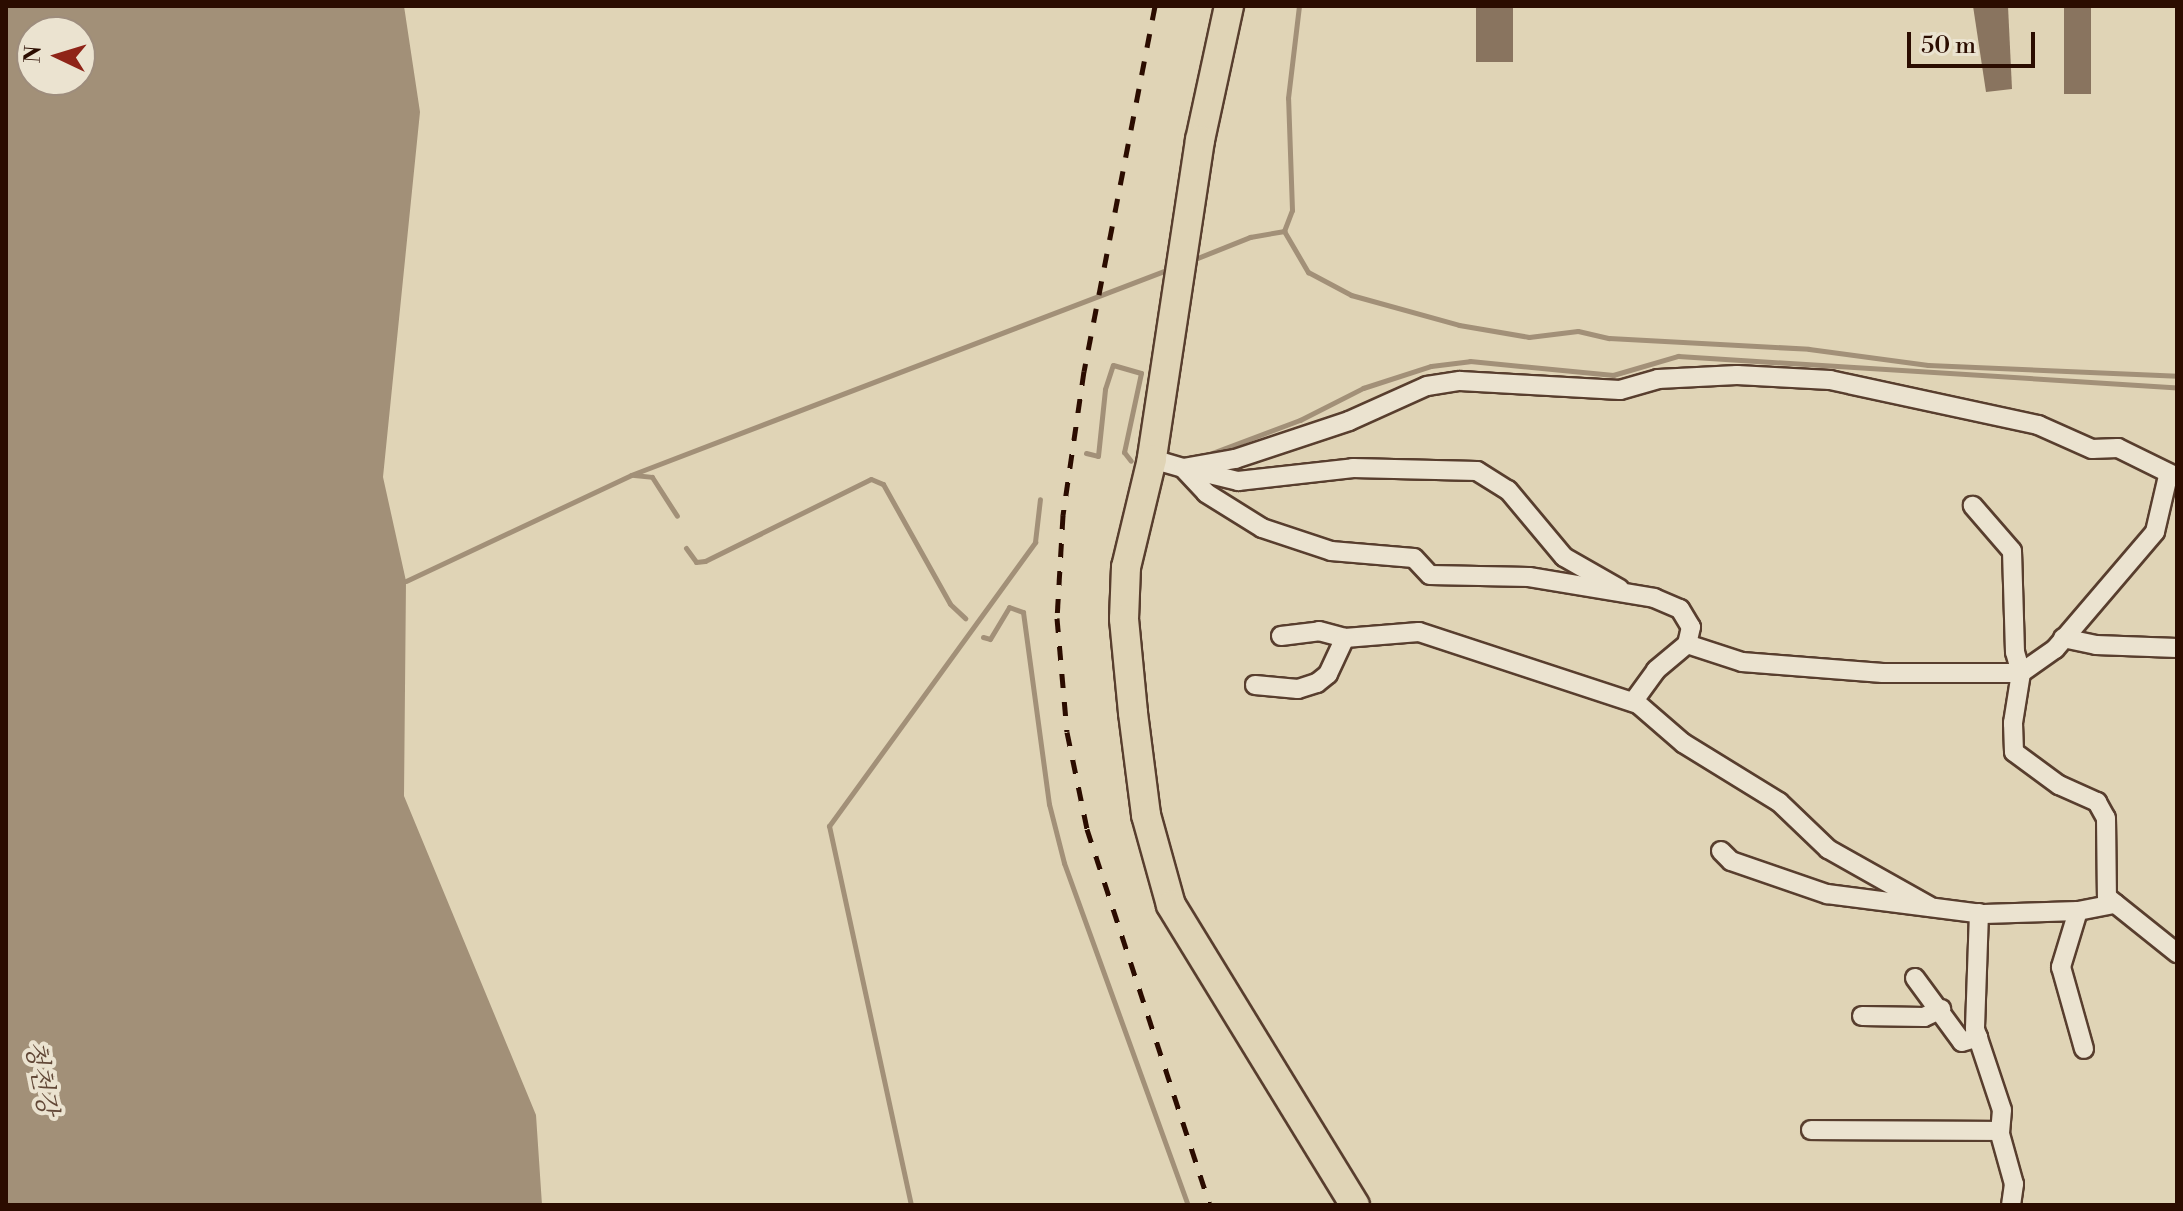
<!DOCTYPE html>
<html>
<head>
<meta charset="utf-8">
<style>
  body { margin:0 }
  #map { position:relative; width:2183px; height:1211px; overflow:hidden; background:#e0d4b6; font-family:"Libre Bodoni","Noto Serif KR",serif }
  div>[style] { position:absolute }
  .water>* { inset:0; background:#a29078 }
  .stream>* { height:5px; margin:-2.5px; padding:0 2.5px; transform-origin:2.5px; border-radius:2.5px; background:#a29078 }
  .building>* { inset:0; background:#89745f; transform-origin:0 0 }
  .roads { filter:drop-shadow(2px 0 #583e2e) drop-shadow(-2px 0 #583e2e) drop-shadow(0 2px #583e2e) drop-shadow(0 -2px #583e2e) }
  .street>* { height:18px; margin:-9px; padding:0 9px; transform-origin:9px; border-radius:9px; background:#ebe3d0 }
  .primary>* { height:28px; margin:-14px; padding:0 14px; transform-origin:14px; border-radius:14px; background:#e0d4b6 }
  .rail>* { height:5px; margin-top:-2.5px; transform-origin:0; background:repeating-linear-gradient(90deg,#2b0c00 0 14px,transparent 0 28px) }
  span { translate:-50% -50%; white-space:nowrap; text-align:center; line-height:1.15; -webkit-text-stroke:8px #ebe3d0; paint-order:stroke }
  .water-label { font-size:26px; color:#614736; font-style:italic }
  .frame { position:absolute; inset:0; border:8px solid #2b0c00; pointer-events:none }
  .north { position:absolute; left:16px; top:16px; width:80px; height:80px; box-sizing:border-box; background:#ebe3d0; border:2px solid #9e8d7d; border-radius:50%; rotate:274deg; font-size:22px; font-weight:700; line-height:32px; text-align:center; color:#2b0c00 }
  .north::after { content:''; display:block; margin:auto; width:28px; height:36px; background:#8f2418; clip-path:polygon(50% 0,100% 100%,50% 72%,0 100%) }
  .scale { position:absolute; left:1907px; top:32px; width:128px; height:36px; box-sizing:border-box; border:4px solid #2b0c00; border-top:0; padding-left:10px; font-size:24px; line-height:28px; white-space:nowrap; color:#2b0c00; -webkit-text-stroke:6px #ebe3d0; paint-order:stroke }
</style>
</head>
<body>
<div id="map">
  <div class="water">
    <i style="clip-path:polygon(evenodd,6px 6px,404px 6px,420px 112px,383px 477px,406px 581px,404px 796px,536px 1115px,542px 1205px,6px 1205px,6px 6px,32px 32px,80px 32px,80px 80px,32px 80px,32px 32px)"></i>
  </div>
  <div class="stream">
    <i style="left:1284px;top:231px;width:22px;rotate:-69deg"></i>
    <i style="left:1292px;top:210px;width:112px;rotate:-92deg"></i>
    <i style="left:1288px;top:98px;width:93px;rotate:-83.2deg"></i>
    <i style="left:1190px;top:261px;width:65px;rotate:-21.8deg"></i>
    <i style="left:1250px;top:237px;width:35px;rotate:-10deg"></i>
    <i style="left:1284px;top:231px;width:48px;rotate:59.7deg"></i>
    <i style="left:1308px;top:272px;width:49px;rotate:28.1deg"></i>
    <i style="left:1351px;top:295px;width:112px;rotate:15.5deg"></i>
    <i style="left:1459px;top:325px;width:71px;rotate:9.7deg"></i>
    <i style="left:1529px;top:337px;width:49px;rotate:-7deg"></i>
    <i style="left:1578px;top:331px;width:32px;rotate:13deg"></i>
    <i style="left:1609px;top:338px;width:200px;rotate:3.1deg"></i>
    <i style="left:1809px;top:349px;width:120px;rotate:7.7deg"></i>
    <i style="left:1928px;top:365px;width:249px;rotate:2.5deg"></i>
    <i style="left:1086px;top:453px;width:12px;rotate:14deg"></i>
    <i style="left:1098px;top:456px;width:67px;rotate:-84deg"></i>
    <i style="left:1105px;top:389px;width:25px;rotate:-72deg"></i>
    <i style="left:1113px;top:365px;width:29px;rotate:16deg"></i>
    <i style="left:1141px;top:373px;width:81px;rotate:102.1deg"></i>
    <i style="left:1124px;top:452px;width:11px;rotate:52deg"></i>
    <i style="left:1204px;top:456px;width:103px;rotate:-20.6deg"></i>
    <i style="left:1300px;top:420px;width:71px;rotate:-26.9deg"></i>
    <i style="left:1363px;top:388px;width:71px;rotate:-17.9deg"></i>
    <i style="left:1431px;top:366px;width:39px;rotate:-7deg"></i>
    <i style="left:1470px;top:361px;width:144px;rotate:5.6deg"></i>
    <i style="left:1613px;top:375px;width:68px;rotate:-16.3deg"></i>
    <i style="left:1678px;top:356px;width:500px;rotate:3.6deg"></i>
    <i style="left:634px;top:475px;width:18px;rotate:6deg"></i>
    <i style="left:652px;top:477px;width:46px;rotate:57.3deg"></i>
    <i style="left:686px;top:548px;width:17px;rotate:54deg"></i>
    <i style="left:696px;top:562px;width:9px;rotate:-6deg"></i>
    <i style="left:705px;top:561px;width:185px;rotate:-26.3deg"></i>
    <i style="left:871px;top:479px;width:13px;rotate:23deg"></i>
    <i style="left:883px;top:484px;width:137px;rotate:60.8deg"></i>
    <i style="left:950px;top:604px;width:21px;rotate:43deg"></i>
    <i style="left:406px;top:581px;width:249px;rotate:-25.2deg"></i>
    <i style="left:631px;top:475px;width:576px;rotate:-20.95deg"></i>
    <i style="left:983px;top:637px;width:7px;rotate:16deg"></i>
    <i style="left:990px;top:639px;width:37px;rotate:-59deg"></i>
    <i style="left:1009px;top:607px;width:15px;rotate:20deg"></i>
    <i style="left:1023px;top:612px;width:194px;rotate:82.3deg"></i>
    <i style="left:1049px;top:804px;width:61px;rotate:75.7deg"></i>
    <i style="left:1064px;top:863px;width:364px;rotate:70.1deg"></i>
    <i style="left:911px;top:1205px;width:388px;rotate:-102.2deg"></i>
    <i style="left:829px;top:826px;width:351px;rotate:-54deg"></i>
    <i style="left:1035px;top:542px;width:43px;rotate:-83.4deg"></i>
  </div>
  <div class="building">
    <i style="left:1476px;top:6px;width:37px;height:56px"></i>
    <i style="clip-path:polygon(1973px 6px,2008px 6px,2012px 89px,1986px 92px)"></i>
    <i style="left:2064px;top:6px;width:27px;height:88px"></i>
  </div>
  <div class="roads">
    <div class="street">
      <i style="left:1152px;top:459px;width:32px;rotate:16deg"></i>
      <i style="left:1183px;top:468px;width:53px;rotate:-9.8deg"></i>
      <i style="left:1235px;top:459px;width:120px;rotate:-18.4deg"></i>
      <i style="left:1349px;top:421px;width:85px;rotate:-24.2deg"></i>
      <i style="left:1427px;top:386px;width:33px;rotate:-9deg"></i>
      <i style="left:1460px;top:381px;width:160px;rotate:3.2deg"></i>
      <i style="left:1620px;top:390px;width:40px;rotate:-16deg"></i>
      <i style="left:1658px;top:379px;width:79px;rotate:-2.9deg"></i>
      <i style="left:1737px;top:375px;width:93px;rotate:3.1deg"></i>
      <i style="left:1830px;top:380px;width:213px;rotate:12.2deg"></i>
      <i style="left:2038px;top:425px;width:59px;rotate:24deg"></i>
      <i style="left:2092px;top:449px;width:26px;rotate:-2deg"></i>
      <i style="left:2118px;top:448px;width:66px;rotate:26.2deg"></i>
      <i style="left:1183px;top:468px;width:34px;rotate:47deg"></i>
      <i style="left:1206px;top:493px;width:66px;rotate:32deg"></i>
      <i style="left:1262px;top:528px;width:73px;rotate:18.4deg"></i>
      <i style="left:1331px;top:551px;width:83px;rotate:4.8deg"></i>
      <i style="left:1414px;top:558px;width:23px;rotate:47deg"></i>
      <i style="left:1430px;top:575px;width:99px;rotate:1.2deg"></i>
      <i style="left:1529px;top:577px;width:127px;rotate:9.5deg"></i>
      <i style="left:1654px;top:598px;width:28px;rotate:23deg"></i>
      <i style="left:1680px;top:609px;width:21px;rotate:59deg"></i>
      <i style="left:1691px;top:627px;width:17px;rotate:103deg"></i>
      <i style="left:1185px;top:468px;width:55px;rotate:13.8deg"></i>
      <i style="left:1238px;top:481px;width:116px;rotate:-6.4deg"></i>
      <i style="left:1353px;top:468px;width:124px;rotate:1.4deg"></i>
      <i style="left:1477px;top:471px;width:36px;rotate:32deg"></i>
      <i style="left:1508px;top:490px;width:87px;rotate:50.1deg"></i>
      <i style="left:1564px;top:557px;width:64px;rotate:29.7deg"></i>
      <i style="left:2168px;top:476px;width:57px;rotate:103.1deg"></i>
      <i style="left:2155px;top:532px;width:154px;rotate:130.5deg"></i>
      <i style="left:2055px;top:649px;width:42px;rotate:144.8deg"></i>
      <i style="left:2021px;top:673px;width:51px;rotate:99.1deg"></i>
      <i style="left:2013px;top:723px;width:29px;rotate:88deg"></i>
      <i style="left:2014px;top:752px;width:56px;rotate:36.3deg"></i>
      <i style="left:2059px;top:785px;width:42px;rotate:24.1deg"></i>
      <i style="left:2097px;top:802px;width:18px;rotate:61deg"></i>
      <i style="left:2106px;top:818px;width:79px;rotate:89.3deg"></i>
      <i style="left:2107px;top:897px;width:90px;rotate:38.7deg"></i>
      <i style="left:1281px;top:636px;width:38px;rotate:-7deg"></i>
      <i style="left:1319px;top:631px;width:27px;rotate:15deg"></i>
      <i style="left:1345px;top:638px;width:74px;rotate:-4.6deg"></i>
      <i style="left:1419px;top:632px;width:231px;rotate:18.2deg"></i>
      <i style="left:1638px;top:704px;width:60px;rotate:40.9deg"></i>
      <i style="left:1683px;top:743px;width:113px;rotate:31.6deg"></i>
      <i style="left:1779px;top:802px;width:68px;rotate:43.8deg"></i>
      <i style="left:1828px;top:849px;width:116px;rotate:29.4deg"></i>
      <i style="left:2063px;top:638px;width:34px;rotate:12deg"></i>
      <i style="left:2096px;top:645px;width:81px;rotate:2.1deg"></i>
      <i style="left:1255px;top:685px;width:43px;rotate:5.3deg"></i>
      <i style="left:1298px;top:689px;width:20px;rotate:-18deg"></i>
      <i style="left:1317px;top:683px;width:14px;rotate:-39deg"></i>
      <i style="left:1328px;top:674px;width:40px;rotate:-65deg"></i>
      <i style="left:1633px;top:702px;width:39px;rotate:-54deg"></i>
      <i style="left:1656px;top:670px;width:40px;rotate:-40deg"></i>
      <i style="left:1687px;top:644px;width:58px;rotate:18.1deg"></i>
      <i style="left:1742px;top:662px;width:141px;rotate:4.5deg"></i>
      <i style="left:1883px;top:673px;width:138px"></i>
      <i style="left:2021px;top:673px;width:22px;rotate:-106deg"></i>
      <i style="left:2015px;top:652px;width:101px;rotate:-91.7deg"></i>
      <i style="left:2012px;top:551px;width:60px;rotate:-130.9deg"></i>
      <i style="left:1721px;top:851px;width:14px;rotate:45deg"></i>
      <i style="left:1731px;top:861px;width:102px;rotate:19deg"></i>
      <i style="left:1827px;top:894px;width:158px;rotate:7.3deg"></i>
      <i style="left:1984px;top:914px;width:94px;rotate:-1.8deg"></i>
      <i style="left:2078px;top:911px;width:38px;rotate:-11deg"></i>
      <i style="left:2078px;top:911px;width:59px;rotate:106.9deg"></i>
      <i style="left:2061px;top:967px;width:85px;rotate:74.3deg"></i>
      <i style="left:1979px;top:913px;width:116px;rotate:92deg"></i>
      <i style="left:1975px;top:1029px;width:85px;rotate:71.6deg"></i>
      <i style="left:2002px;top:1110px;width:24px;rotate:95deg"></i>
      <i style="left:2000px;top:1134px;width:52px;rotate:74.4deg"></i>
      <i style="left:2014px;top:1184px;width:21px;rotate:98deg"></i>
      <i style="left:1915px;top:978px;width:79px;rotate:53.7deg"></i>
      <i style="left:1962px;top:1042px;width:17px;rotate:-17deg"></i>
      <i style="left:1862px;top:1016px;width:62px;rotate:0.9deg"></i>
      <i style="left:1924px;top:1017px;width:19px;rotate:-25deg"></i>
      <i style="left:1811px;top:1130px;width:189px;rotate:0.3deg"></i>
    </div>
    <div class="primary">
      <i style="left:1229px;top:6px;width:137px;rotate:102.2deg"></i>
      <i style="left:1200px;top:140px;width:323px;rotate:98.6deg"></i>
      <i style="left:1152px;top:459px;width:111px;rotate:103.5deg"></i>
      <i style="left:1126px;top:567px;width:52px;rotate:92.2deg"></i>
      <i style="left:1124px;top:619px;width:94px;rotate:84.5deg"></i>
      <i style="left:1133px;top:713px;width:103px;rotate:82.7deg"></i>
      <i style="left:1146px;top:815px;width:93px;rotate:74.5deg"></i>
      <i style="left:1171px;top:905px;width:352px;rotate:58.5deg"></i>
    </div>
  </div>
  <div class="rail">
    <i style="left:1155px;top:6px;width:372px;rotate:101deg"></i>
    <i style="left:1084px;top:371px;width:146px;rotate:98.3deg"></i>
    <i style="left:1063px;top:515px;width:103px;rotate:93.3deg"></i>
    <i style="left:1057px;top:618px;width:114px;rotate:85deg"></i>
    <i style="left:1067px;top:732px;width:99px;rotate:78.3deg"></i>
    <i style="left:1087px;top:829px;width:396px;rotate:71.9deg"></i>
  </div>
  <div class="water-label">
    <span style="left:40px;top:1078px;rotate:79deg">청천강</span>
  </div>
  <div class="frame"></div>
  <div class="north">N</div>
  <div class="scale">50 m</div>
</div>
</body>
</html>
